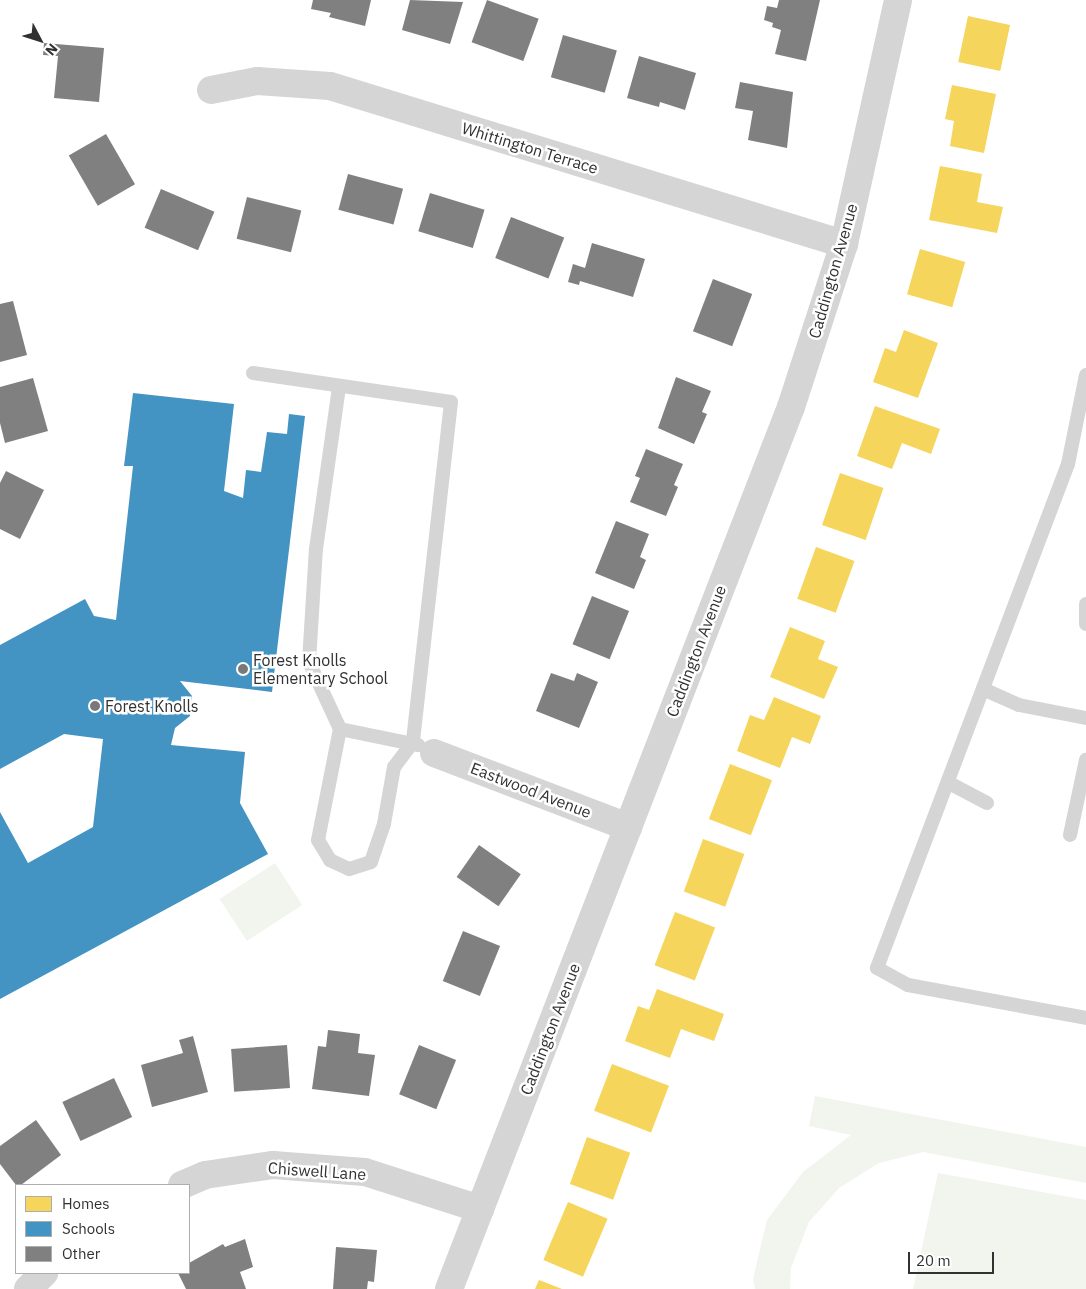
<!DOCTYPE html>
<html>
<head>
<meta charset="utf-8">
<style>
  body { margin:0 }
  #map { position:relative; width:1086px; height:1289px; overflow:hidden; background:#fff; font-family:"IBM Plex Sans",sans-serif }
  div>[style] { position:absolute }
  .green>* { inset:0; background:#f1f5ed; transform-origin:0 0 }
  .homes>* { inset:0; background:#f6d55c; transform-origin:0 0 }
  .schools>* { inset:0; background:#4393c3 }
  .building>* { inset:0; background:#808080; transform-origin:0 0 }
  .service>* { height:14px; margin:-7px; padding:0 7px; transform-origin:7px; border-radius:7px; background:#d5d5d5 }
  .minor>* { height:28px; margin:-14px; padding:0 14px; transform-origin:14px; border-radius:14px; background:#d5d5d5 }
  .dots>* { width:14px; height:14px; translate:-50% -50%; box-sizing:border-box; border:2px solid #fff; border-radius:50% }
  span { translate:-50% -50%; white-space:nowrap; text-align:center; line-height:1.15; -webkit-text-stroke:5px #fff; paint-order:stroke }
  .street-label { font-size:16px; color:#313131 }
  .poi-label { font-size:16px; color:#313131 }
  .left { translate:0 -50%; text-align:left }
  .legend { position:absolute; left:15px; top:1184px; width:175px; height:90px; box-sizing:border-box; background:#fff; border:1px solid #adadad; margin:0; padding:6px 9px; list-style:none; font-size:15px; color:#313131 }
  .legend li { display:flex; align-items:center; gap:10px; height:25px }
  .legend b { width:25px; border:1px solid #adadad }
  .north { position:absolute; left:15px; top:15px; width:50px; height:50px; -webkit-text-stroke:4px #fff; paint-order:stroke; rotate:130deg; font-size:14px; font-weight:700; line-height:20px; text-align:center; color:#313131 }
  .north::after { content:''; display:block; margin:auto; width:18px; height:22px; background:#313131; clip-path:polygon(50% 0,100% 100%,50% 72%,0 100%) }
  .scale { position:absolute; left:908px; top:1252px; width:86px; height:22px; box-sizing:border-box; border:2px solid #313131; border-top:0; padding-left:6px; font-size:15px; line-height:18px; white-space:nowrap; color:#313131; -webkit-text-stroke:4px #fff; paint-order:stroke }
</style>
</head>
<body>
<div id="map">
  <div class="green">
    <i style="left:275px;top:863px;width:50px;height:66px;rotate:57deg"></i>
    <i style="clip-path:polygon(815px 1096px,1086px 1147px,1086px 1183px,923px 1152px,879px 1163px,839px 1188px,809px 1222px,791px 1268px,790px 1289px,755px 1289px,753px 1279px,767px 1220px,803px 1172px,851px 1135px,809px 1126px)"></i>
    <i style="clip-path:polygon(938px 1173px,1086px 1200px,1086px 1289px,913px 1289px)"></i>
  </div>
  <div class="homes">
    <i style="left:968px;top:16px;width:43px;height:47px;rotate:12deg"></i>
    <i style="clip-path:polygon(952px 85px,996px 94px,984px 153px,950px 146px,954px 121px,945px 119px)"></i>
    <i style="clip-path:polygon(940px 166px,982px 174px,977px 202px,1003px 207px,997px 233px,929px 220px)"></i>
    <i style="left:920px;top:249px;width:47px;height:47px;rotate:16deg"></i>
    <i style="clip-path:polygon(904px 330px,938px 343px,918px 398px,873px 382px,885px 348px,896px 352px)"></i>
    <i style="clip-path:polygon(875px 406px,940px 429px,931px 454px,902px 443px,892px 469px,857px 456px)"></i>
    <i style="left:840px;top:473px;width:46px;height:55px;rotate:19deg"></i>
    <i style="left:816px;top:547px;width:41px;height:55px;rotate:20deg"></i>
    <i style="clip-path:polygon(790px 627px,825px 641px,818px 659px,838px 667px,824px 699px,770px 677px)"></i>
    <i style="clip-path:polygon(774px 697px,821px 716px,810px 744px,792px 737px,780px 768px,737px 751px,750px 715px,764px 720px)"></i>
    <i style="left:730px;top:764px;width:45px;height:59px;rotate:21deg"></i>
    <i style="left:703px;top:839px;width:44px;height:56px;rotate:20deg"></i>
    <i style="left:675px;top:912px;width:43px;height:57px;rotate:21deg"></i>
    <i style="clip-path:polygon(657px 989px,724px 1014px,714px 1041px,681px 1029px,670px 1058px,625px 1041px,638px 1006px,649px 1010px)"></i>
    <i style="left:612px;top:1064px;width:61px;height:50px;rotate:21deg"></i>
    <i style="left:587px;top:1137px;width:46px;height:50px;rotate:20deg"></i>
    <i style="left:568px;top:1202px;width:43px;height:63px;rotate:23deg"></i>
    <i style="clip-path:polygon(539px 1280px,562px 1289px,535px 1289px)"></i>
  </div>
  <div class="schools">
    <i style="clip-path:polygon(133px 393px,234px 404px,224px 491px,243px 498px,246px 470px,261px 472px,267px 432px,287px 434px,289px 414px,305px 416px,272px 692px,180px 681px,192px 696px,190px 716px,175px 728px,171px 745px,245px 752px,240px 803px,268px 854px,0 999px,0 812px,28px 863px,93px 827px,103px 739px,64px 734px,0 769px,0 645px,85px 599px,94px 616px,116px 620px,133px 466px,124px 466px)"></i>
  </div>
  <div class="building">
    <i style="clip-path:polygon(313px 0,371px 0,365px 26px,329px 17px,331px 13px,311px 9px)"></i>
    <i style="clip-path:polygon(410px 0,463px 2px,450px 44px,402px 30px)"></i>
    <i style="left:487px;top:0;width:55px;height:45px;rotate:20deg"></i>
    <i style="clip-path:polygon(779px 0,820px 0,806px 61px,775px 54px,781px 30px,772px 27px,773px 23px,764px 20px,767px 6px,777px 8px)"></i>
    <i style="left:563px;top:35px;width:56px;height:44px;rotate:16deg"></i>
    <i style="clip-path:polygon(44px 43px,104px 48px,99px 102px,54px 98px,58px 56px,43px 55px)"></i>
    <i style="clip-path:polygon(639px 56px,696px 73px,685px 110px,660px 102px,659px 107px,627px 98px)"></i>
    <i style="clip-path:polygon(740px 82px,793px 92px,787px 148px,748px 140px,753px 111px,735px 108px)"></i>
    <i style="left:106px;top:134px;width:58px;height:43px;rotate:60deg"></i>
    <i style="left:348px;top:174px;width:57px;height:37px;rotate:15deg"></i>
    <i style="left:161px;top:189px;width:58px;height:42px;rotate:23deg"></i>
    <i style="left:430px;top:193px;width:57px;height:40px;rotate:17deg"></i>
    <i style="left:247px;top:197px;width:56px;height:43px;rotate:14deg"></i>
    <i style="left:511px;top:217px;width:57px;height:44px;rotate:21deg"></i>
    <i style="clip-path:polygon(592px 243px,645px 259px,633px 297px,580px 281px,579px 285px,568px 282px,573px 264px,585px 268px)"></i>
    <i style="left:713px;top:279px;width:42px;height:56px;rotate:21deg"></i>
    <i style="clip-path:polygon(13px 301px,27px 355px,0 362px,0 304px)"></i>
    <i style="clip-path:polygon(676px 377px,711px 391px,702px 412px,707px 414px,694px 444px,658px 428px)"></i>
    <i style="clip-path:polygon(33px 378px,48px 431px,5px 443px,0 423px,0 387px)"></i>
    <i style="clip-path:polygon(646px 449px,683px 464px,674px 485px,678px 487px,666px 516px,630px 502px,640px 478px,635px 476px)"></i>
    <i style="clip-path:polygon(6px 471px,44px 490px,20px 539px,0 529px,0 483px)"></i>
    <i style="clip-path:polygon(616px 521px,649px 534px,640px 557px,646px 560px,634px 589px,595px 573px)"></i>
    <i style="left:592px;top:596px;width:40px;height:52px;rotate:22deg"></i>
    <i style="clip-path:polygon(551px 673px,574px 681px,577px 673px,598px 682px,579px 728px,536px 711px)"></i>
    <i style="left:479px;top:845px;width:51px;height:39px;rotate:35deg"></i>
    <i style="left:463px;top:931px;width:40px;height:54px;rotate:22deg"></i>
    <i style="clip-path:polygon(328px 1030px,360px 1034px,358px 1053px,375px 1055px,369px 1096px,312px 1089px,318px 1046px,326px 1047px)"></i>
    <i style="clip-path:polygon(193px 1036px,208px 1092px,152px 1107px,141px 1065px,183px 1053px,179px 1040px)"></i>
    <i style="left:287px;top:1045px;width:43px;height:56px;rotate:86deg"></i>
    <i style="left:419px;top:1045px;width:40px;height:53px;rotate:22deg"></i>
    <i style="left:114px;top:1078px;width:43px;height:57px;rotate:65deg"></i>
    <i style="clip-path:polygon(36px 1120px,61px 1155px,21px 1185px,16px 1185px,0 1164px,0 1146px)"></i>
    <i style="clip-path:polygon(245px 1239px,253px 1267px,240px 1272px,246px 1289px,186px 1289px,178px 1273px,189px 1273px,189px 1263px,223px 1244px,225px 1247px)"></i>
    <i style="clip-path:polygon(336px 1247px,377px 1250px,374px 1282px,368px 1281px,367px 1289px,333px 1289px)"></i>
  </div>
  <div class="service">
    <i style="left:253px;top:373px;width:200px;rotate:8.3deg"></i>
    <i style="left:451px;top:402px;width:342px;rotate:96.4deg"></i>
    <i style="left:413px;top:742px;width:31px;rotate:127deg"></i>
    <i style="left:394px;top:767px;width:58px;rotate:100deg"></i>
    <i style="left:384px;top:824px;width:40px;rotate:108.9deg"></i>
    <i style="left:371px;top:862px;width:23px;rotate:162deg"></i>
    <i style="left:349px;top:869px;width:21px;rotate:-155deg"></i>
    <i style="left:330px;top:860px;width:23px;rotate:-121deg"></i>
    <i style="left:318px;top:840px;width:113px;rotate:-78.8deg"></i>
    <i style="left:340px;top:729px;width:74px;rotate:-114.8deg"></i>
    <i style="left:309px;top:662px;width:113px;rotate:-86.5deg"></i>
    <i style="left:316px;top:549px;width:164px;rotate:-81.9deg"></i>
    <i style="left:1086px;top:375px;width:91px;rotate:101.4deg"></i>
    <i style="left:1068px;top:464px;width:539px;rotate:110.76deg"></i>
    <i style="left:877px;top:968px;width:35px;rotate:29deg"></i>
    <i style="left:908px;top:985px;width:181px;rotate:10.5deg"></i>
    <i style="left:1086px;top:604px;width:20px;rotate:90deg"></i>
    <i style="left:983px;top:689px;width:39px;rotate:24deg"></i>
    <i style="left:1019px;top:705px;width:68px;rotate:11deg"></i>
    <i style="left:340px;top:729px;width:80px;rotate:11.6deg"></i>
    <i style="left:949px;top:783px;width:43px;rotate:27.8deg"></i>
    <i style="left:1070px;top:835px;width:77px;rotate:-78deg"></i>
  </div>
  <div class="minor">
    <i style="left:211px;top:90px;width:47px;rotate:-11.1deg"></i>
    <i style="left:257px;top:81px;width:73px;rotate:3.9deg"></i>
    <i style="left:330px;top:86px;width:538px;rotate:17.09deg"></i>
    <i style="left:434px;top:753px;width:208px;rotate:20.9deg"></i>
    <i style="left:182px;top:1185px;width:25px;rotate:-23deg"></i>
    <i style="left:205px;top:1175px;width:69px;rotate:-8.4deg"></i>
    <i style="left:273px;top:1165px;width:92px;rotate:4.4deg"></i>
    <i style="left:365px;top:1172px;width:121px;rotate:17.8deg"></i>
    <i style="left:28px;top:1289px;width:23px;rotate:-45deg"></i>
    <i style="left:449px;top:1289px;width:946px;rotate:-68.81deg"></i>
    <i style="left:791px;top:407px;width:171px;rotate:-72deg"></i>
    <i style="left:844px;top:244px;width:250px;rotate:-77.5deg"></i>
  </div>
  <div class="dots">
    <i style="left:243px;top:669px;background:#797979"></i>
    <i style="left:95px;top:706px;background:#797979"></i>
  </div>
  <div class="street-label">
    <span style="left:530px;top:148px;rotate:17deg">Whittington Terrace</span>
    <span style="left:833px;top:271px;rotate:-74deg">Caddington Avenue</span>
    <span style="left:696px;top:651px;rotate:-69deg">Caddington Avenue</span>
    <span style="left:531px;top:790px;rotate:21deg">Eastwood Avenue</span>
    <span style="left:550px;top:1029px;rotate:-69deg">Caddington Avenue</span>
    <span style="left:317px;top:1171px;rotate:4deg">Chiswell Lane</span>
  </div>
  <div class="poi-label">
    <span class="left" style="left:253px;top:669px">Forest Knolls<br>Elementary School</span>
    <span class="left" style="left:105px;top:706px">Forest Knolls</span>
  </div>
  <ul class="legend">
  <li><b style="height:14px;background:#f6d55c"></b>Homes</li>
  <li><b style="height:14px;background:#4393c3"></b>Schools</li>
  <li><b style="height:14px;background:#808080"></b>Other</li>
  </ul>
  <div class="north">N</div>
  <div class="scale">20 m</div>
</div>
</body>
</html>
